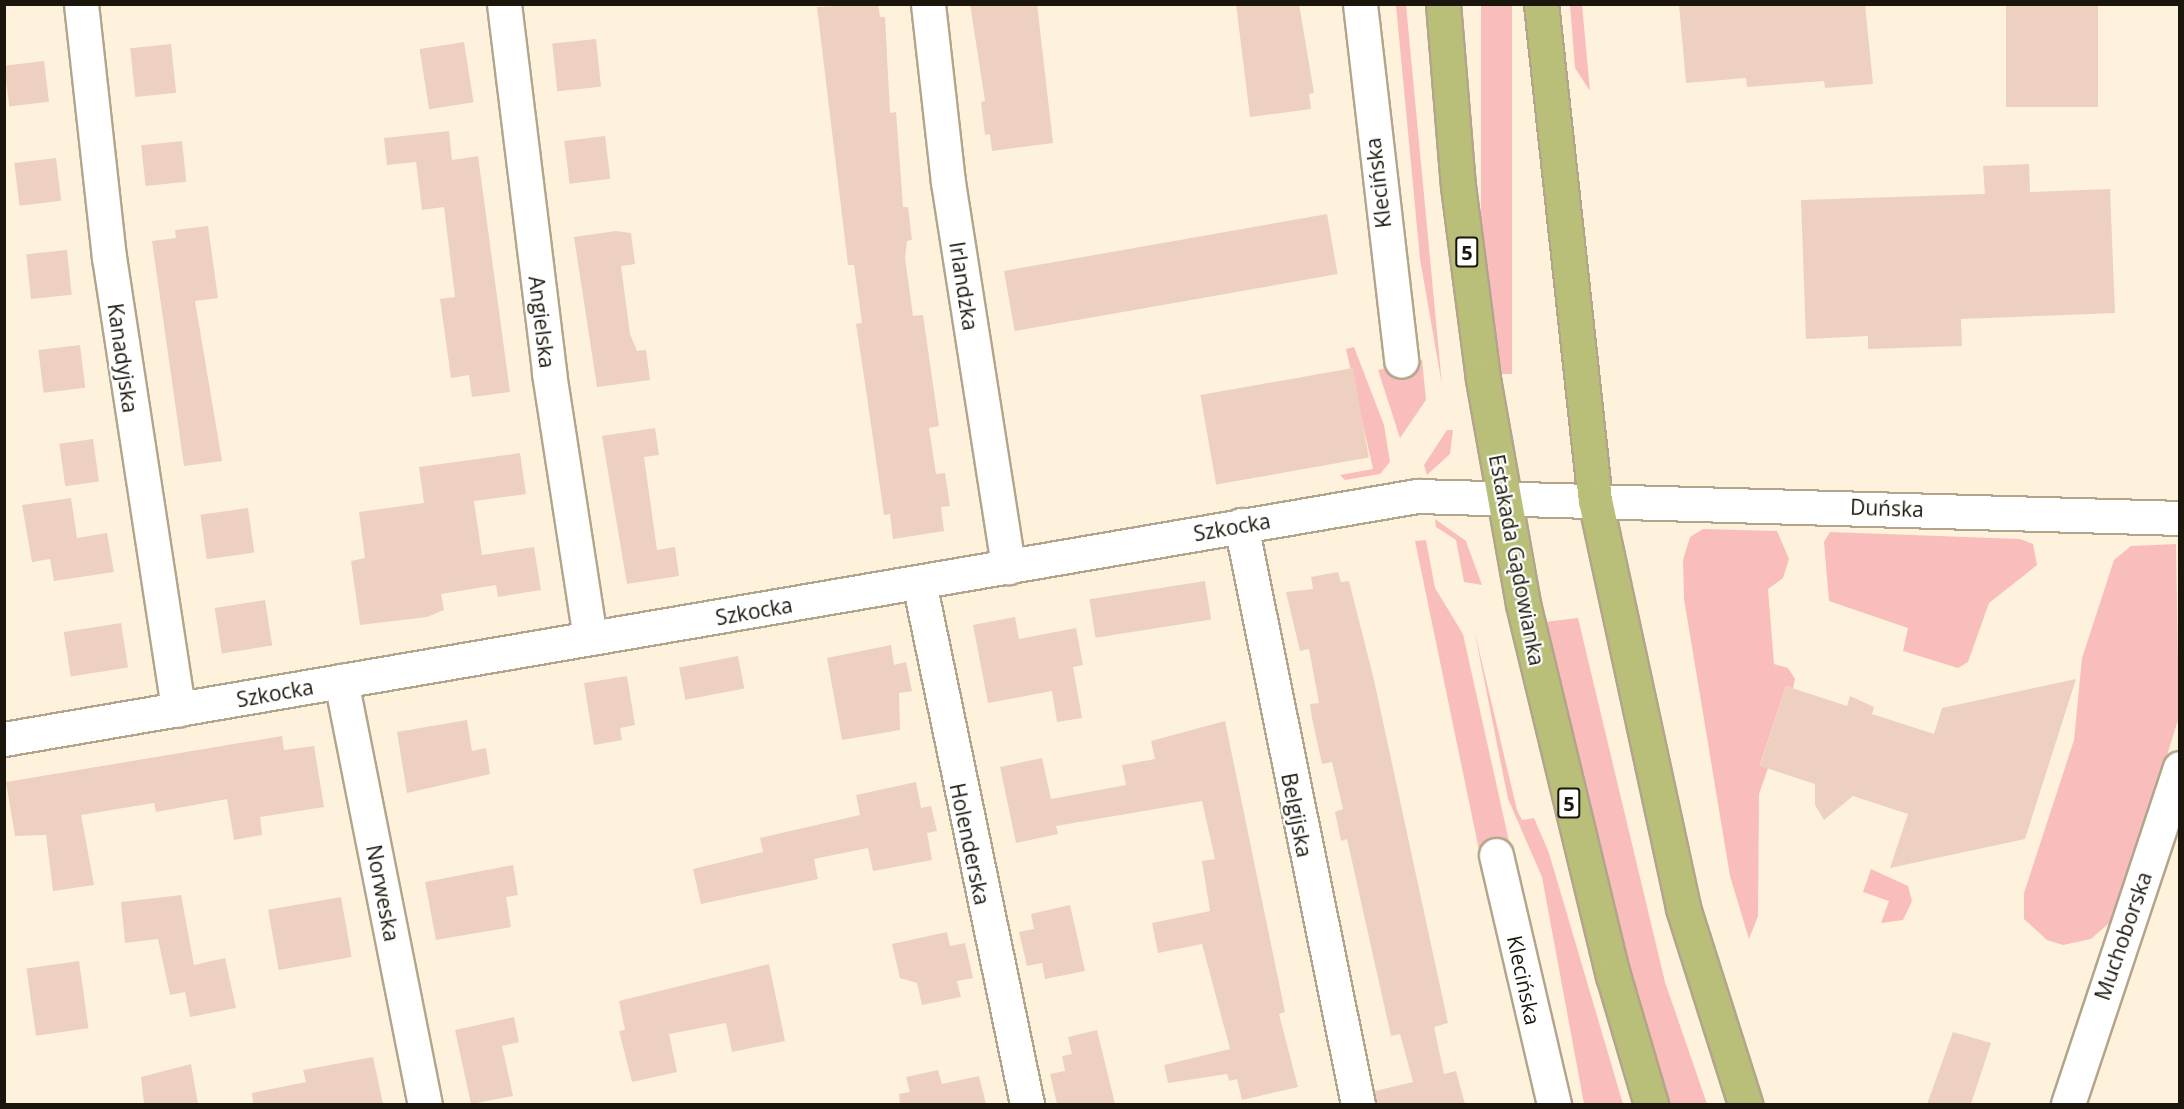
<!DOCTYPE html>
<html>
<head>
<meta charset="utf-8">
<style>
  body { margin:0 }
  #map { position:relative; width:2184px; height:1109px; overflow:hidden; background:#fef2dc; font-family:"Open Sans",sans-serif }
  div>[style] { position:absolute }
  .green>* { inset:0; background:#f9bebb; transform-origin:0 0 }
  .building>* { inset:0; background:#edd0bf; transform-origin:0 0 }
  .roads { filter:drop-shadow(2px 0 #b3a58b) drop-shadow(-2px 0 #b3a58b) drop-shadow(0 2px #b3a58b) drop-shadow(0 -2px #b3a58b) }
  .street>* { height:33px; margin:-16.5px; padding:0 16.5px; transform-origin:16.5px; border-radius:16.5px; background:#fff }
  .primary>* { height:33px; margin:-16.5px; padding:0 16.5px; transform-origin:16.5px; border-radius:16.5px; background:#b9bf78 }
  span { translate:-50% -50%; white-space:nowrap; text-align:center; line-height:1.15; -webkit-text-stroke:4.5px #fff; paint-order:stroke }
  .shield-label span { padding:2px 4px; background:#fff; border:2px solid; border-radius:4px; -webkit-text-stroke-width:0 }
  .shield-label { font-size:20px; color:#1b160c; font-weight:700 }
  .street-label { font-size:21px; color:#1b160c }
  .frame { position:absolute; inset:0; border:6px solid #1b160c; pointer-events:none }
</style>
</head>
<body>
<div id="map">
  <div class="green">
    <i style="clip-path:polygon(1396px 5px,1406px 5px,1442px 385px,1420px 259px)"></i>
    <i style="left:1481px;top:5px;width:31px;height:369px"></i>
    <i style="clip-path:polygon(1570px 5px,1582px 5px,1590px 91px,1575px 68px)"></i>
    <i style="clip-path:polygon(1354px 347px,1384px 425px,1390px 462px,1380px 474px,1345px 480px,1340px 475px,1373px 469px,1346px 349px)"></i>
    <i style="clip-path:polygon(1422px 360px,1426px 400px,1400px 438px,1378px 370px)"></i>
    <i style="clip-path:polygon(1447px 430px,1453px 430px,1450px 454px,1427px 475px,1424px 465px)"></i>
    <i style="clip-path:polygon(1435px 519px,1466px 541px,1482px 585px,1464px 582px,1456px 540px,1436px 527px)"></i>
    <i style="clip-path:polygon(1703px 529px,1777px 531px,1789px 559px,1783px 578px,1768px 589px,1774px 664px,1788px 668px,1795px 679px,1793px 688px,1786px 686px,1760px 765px,1768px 768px,1759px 794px,1758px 916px,1749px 939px,1730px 876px,1684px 599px,1683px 560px,1690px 537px)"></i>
    <i style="clip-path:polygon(1830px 532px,2020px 539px,2033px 544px,2037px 565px,1989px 603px,1968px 662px,1958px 668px,1903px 651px,1908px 628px,1829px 601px,1824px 542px)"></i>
    <i style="clip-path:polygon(1426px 540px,1435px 588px,1463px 634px,1511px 850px,1480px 855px,1415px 541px)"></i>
    <i style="clip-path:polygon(2176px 544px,2179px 717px,2116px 917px,2091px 939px,2063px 945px,2047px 940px,2024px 919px,2024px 893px,2074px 740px,2082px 658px,2114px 560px,2131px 546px)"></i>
    <i style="clip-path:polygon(1578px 618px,1665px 982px,1707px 1104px,1668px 1104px,1602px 873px,1545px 622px)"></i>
    <i style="clip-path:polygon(1474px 629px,1517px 810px,1522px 820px,1534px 818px,1549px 853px,1623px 1104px,1584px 1104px,1542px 877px,1508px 799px)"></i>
    <i style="clip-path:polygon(1871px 869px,1908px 886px,1912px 901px,1903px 920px,1881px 923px,1889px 901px,1863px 892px)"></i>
  </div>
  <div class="building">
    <i style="clip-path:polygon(878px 4px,880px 17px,885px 17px,890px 113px,896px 112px,903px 207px,908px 207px,912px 240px,907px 241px,905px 258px,913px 316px,923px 315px,939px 426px,929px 428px,936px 474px,945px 473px,950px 506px,941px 507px,944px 531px,893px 539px,890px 514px,884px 515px,865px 383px,856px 324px,862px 323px,854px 265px,848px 265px,817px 7px)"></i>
    <i style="clip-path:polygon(970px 4px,1037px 4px,1053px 143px,992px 151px,990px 134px,985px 135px,981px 102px,985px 101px)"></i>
    <i style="clip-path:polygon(1236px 4px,1299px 4px,1314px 93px,1309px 94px,1311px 109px,1250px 117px)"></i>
    <i style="clip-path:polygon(1679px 4px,1865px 4px,1873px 84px,1825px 88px,1824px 81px,1747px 87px,1746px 78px,1686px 83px)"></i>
    <i style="left:2006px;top:4px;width:92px;height:103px"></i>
    <i style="left:596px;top:39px;width:48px;height:44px;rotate:84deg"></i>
    <i style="left:464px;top:42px;width:61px;height:45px;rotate:81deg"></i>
    <i style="left:171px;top:44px;width:49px;height:41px;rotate:84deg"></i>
    <i style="left:44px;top:61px;width:41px;height:40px;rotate:83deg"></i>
    <i style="clip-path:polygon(449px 131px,452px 160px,478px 156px,510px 392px,472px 397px,469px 375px,451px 378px,440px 299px,455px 297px,444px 207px,422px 210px,416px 162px,387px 165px,384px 138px)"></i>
    <i style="left:605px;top:136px;width:43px;height:41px;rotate:83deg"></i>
    <i style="left:182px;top:141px;width:41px;height:41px;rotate:84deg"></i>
    <i style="left:56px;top:158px;width:43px;height:42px;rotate:83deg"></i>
    <i style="clip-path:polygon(2029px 164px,2030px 192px,2110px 189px,2115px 313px,1961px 319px,1962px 346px,1868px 349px,1868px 336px,1806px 339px,1801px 200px,1985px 194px,1983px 166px)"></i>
    <i style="left:1327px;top:214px;width:61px;height:328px;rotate:80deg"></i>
    <i style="clip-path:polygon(208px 226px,218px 298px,195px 301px,222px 461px,184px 466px,152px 241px,176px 238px,175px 230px)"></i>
    <i style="clip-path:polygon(616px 231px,631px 233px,635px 264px,621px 266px,630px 334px,637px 351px,646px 350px,650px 380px,597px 387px,574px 237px)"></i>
    <i style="left:67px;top:250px;width:45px;height:41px;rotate:84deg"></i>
    <i style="left:80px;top:345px;width:43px;height:42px;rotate:83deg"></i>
    <i style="left:1353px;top:368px;width:91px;height:155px;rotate:80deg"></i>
    <i style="clip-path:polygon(655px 428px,659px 455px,644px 457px,657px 550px,675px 547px,679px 576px,627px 584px,602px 436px)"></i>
    <i style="left:93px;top:439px;width:43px;height:34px;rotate:82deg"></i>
    <i style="clip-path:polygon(520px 453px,526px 494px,474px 501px,482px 555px,534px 547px,541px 590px,498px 597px,496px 585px,441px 594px,444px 610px,427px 617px,360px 625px,351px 561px,365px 558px,359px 512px,424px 503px,419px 467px)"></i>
    <i style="clip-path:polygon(71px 498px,77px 538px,107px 533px,114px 572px,54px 581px,50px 559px,32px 562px,22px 505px)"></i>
    <i style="left:248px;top:508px;width:45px;height:48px;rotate:82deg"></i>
    <i style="clip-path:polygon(1338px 572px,1341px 582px,1349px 581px,1374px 680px,1448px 1023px,1434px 1027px,1444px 1074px,1456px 1071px,1465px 1104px,1376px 1104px,1375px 1091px,1413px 1082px,1400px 1034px,1391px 1036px,1347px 839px,1341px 841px,1335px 812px,1343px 809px,1332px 762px,1322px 764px,1312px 718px,1310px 704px,1319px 703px,1309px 649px,1300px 651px,1286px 592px,1313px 589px,1311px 577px)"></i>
    <i style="left:1205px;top:581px;width:39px;height:117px;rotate:81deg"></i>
    <i style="left:265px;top:600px;width:46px;height:51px;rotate:81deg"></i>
    <i style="clip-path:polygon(1015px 617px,1019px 639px,1076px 628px,1083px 665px,1073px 667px,1082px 718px,1057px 722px,1052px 691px,988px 703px,973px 625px)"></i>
    <i style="left:121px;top:623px;width:45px;height:58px;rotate:81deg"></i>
    <i style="clip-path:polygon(891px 645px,894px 665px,906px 662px,912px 691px,899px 693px,900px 730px,842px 740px,827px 658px)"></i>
    <i style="left:738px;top:656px;width:33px;height:60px;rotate:79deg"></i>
    <i style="clip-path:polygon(627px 676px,635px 725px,620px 728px,622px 740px,594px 745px,584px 683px)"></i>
    <i style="clip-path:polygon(2076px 679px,2025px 839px,1890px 868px,1908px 814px,1853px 796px,1824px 820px,1815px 805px,1815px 784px,1760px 766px,1786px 686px,1847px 706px,1850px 696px,1874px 707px,1872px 714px,1934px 734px,1942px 708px)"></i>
    <i style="clip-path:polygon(467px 720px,472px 751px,486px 748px,490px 774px,407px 793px,397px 732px)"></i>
    <i style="clip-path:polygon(1225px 721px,1285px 1012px,1279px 1014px,1298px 1087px,1242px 1100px,1237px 1079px,1229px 1081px,1227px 1074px,1168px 1083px,1164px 1065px,1230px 1049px,1202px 944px,1158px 953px,1152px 923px,1210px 911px,1202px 861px,1215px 859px,1202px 801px,1056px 826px,1058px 834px,1016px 843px,1000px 767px,1042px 758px,1051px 799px,1126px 785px,1122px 765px,1155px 759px,1151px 741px)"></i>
    <i style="clip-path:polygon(282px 736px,284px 750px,314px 746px,324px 807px,260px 817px,262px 835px,234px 840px,227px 799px,156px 812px,154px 803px,81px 815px,94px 885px,53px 891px,46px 835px,15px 836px,6px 782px)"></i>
    <i style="clip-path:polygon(916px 782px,921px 808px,931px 806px,937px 831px,927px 833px,932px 860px,873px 871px,868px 848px,814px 859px,818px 879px,701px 904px,693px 869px,763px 852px,760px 838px,860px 815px,856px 795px)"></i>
    <i style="clip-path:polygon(513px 865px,518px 895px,506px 897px,511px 927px,436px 940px,425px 882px)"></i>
    <i style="clip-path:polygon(181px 895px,194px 965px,225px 958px,236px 1008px,190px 1017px,185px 992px,170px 995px,158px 939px,125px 943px,121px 902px)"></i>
    <i style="left:341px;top:897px;width:61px;height:74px;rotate:80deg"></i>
    <i style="clip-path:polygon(1070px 905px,1085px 971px,1045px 979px,1042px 963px,1027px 966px,1019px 932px,1034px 929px,1031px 914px)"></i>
    <i style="clip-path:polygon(947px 932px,950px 946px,965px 943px,973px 978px,957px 981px,961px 997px,922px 1005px,917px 983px,900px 978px,892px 944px)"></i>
    <i style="left:79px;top:961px;width:68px;height:53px;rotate:82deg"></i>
    <i style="clip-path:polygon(769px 964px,785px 1041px,732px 1052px,726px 1023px,669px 1034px,677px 1072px,632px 1082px,619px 1031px,625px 1030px,619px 1001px)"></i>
    <i style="clip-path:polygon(514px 1017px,519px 1042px,502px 1046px,513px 1096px,471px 1104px,455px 1030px)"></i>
    <i style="clip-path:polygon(1097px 1030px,1115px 1104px,1057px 1104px,1050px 1074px,1065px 1071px,1062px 1056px,1072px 1054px,1068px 1037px)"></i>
    <i style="clip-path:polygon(1953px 1032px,1991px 1043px,1971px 1104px,1927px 1104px)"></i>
    <i style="clip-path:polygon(373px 1057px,383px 1104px,253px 1104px,252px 1093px,306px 1082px,303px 1070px)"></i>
    <i style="clip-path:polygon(191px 1064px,198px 1104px,144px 1104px,141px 1077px)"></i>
    <i style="clip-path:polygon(938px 1070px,942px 1084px,979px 1076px,986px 1104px,900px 1104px,899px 1094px,910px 1092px,906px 1077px)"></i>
  </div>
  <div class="roads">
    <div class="street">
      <i style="left:81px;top:4px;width:255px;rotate:83.7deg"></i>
      <i style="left:109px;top:257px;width:458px;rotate:81.3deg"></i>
      <i style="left:504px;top:4px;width:372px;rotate:83deg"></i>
      <i style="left:549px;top:373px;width:268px;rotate:81.2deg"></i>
      <i style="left:928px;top:4px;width:179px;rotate:83.6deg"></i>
      <i style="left:948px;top:182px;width:390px;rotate:81.1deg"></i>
      <i style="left:1360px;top:4px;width:359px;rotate:83.4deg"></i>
      <i style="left:1241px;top:525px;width:591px;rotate:78.58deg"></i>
      <i style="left:919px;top:582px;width:533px;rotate:78.31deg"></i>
      <i style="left:341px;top:681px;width:431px;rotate:78.8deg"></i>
      <i style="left:4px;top:739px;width:1434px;rotate:-9.76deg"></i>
      <i style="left:1417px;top:496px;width:763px;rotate:1.65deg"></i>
      <i style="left:1496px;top:855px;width:256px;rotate:76.9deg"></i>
      <i style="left:2068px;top:1104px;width:354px;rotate:-71.6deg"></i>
    </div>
    <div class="primary">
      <i style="left:1443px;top:4px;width:183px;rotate:85.3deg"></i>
      <i style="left:1458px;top:186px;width:195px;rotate:82.6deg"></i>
      <i style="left:1483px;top:379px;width:229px;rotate:79.9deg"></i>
      <i style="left:1523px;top:604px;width:382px;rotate:76.4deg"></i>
      <i style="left:1613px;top:975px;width:134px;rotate:73.6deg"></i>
      <i style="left:1541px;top:4px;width:499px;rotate:83.8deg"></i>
      <i style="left:1595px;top:500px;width:417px;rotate:77.8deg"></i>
      <i style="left:1683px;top:908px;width:206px;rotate:72.4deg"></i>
    </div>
  </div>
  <div class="shield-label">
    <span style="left:1467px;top:252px">5</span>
    <span style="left:1569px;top:803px">5</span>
  </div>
  <div class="street-label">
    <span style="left:1378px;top:183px;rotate:-97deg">Klecińska</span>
    <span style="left:964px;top:286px;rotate:81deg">Irlandzka</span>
    <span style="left:542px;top:322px;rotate:83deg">Angielska</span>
    <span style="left:123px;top:358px;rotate:82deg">Kanadyjska</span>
    <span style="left:1887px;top:508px;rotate:2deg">Duńska</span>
    <span style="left:1232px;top:527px;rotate:-10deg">Szkocka</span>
    <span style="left:1517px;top:560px;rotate:79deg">Estakada Gądowianka</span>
    <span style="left:754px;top:611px;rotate:-10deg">Szkocka</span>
    <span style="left:275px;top:693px;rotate:-10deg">Szkocka</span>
    <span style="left:1297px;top:815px;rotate:79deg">Belgijska</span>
    <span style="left:970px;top:844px;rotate:78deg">Holenderska</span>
    <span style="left:383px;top:893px;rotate:79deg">Norweska</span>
    <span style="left:2123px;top:936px;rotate:-71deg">Muchoborska</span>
    <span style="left:1524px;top:980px;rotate:78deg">Klecińska</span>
  </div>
  <div class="frame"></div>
</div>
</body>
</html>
